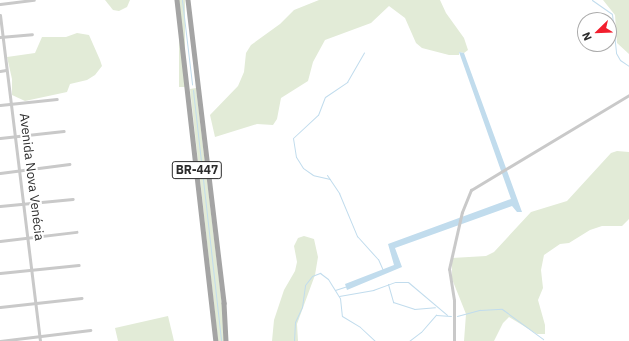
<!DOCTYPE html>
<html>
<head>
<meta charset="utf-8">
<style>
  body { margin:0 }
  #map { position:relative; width:629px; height:341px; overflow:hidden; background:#fff; font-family:"IBM Plex Sans",sans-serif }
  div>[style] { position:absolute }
  .green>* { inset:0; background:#e2ebd7; transform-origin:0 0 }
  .water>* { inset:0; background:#c1dced }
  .stream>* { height:1px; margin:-0.5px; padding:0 0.5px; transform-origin:0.5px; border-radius:0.5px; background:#c1dced }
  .street>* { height:3px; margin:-1.5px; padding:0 1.5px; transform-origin:1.5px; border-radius:1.5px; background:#c9c9c9 }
  .primary>* { height:4.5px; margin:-2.25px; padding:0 2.25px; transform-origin:2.25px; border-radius:2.25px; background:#a4a4a4 }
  span { translate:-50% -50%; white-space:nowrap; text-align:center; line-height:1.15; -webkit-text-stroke:4px #fff; paint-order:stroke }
  .shield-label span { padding:1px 3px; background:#fff; border:1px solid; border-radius:3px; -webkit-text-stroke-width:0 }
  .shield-label { font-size:12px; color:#2c2c2c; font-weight:700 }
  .street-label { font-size:13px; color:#2c2c2c }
  .north { position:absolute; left:577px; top:12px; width:40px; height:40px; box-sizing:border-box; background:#fff; border:1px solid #ababab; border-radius:50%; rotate:247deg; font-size:11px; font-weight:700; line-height:16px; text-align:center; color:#2c2c2c }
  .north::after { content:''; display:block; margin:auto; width:14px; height:18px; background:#f21e2d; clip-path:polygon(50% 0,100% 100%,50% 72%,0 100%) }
</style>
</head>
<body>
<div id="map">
  <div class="green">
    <i style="clip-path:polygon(105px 0,130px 0,127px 7px,119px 11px,113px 10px)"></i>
    <i style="left:179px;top:0;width:6px;height:87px"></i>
    <i style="clip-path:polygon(319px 0,440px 0,446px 13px,464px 38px,468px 50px,464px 53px,459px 52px,459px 55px,449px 55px,422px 48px,416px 43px,405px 18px,389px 6px,371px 23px,325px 40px,313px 62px,308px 81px,281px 98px,277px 119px,273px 125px,257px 124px,215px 137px,210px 115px,238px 86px,244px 72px,246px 53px,251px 45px,280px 24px,294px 10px)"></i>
    <i style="clip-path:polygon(603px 0,629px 0,629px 54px,617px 43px,615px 15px)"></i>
    <i style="clip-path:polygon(77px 33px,89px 35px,100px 60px,102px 66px,95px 75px,87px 80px,70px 84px,67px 92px,25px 101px,12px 95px,12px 79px,7px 57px,35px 53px,42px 37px,66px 37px)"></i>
    <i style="clip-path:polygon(196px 88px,223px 314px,224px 341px,218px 341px,190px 89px)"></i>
    <i style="clip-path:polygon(617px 151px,629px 152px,629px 219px,622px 226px,602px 226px,590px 230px,569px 243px,560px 244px,544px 255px,541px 270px,543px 288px,538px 300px,545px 325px,545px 334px,537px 334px,509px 317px,503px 323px,494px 341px,464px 341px,466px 314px,452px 279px,452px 258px,486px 256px,494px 252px,531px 212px,567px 201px,611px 153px)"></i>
    <i style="clip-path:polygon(304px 236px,314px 239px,318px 257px,315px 275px,297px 324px,298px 341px,272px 341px,274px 320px,284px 290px,295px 271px,297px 262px,294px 246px,298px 238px)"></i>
    <i style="clip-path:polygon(168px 316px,174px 341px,118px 341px,115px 328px)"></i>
  </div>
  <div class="water">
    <i style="clip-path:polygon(459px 52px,464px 53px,522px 212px,517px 212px,512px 206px,395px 248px,402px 267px,347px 290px,345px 284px,394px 265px,388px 244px,511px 199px)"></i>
  </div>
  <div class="stream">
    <i style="left:182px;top:0;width:85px;rotate:83.2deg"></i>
    <i style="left:592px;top:0;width:24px;rotate:35deg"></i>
    <i style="left:612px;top:14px;width:39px;rotate:84deg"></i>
    <i style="left:616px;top:53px;width:8px;rotate:60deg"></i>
    <i style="left:620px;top:60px;width:11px;rotate:34deg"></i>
    <i style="left:193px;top:90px;width:253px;rotate:83.6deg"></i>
    <i style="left:327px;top:175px;width:22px;rotate:56deg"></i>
    <i style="left:339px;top:193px;width:47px;rotate:67.3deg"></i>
    <i style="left:357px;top:236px;width:31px;rotate:48deg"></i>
    <i style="left:378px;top:259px;width:12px;rotate:66deg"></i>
    <i style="left:330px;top:179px;width:17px;rotate:-167deg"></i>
    <i style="left:313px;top:175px;width:12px;rotate:-145deg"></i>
    <i style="left:303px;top:168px;width:13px;rotate:-122deg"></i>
    <i style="left:296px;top:157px;width:19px;rotate:-99deg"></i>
    <i style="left:293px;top:138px;width:34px;rotate:-43deg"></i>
    <i style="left:318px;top:115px;width:19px;rotate:-69deg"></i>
    <i style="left:325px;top:97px;width:27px;rotate:-34deg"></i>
    <i style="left:347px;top:82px;width:34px;rotate:-60deg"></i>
    <i style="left:388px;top:284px;width:19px;rotate:74deg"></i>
    <i style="left:393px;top:302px;width:22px;rotate:18deg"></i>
    <i style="left:414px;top:309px;width:21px;rotate:-5deg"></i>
    <i style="left:335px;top:290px;width:13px;rotate:-18deg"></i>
    <i style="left:339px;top:296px;width:35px;rotate:-10deg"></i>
    <i style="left:373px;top:290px;width:23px;rotate:-20deg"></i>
    <i style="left:395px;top:282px;width:13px"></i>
    <i style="left:408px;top:282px;width:51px;rotate:40.2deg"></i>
    <i style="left:457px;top:316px;width:24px;rotate:-15deg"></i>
    <i style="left:480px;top:310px;width:22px;rotate:-3deg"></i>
    <i style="left:502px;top:309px;width:51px;rotate:36.2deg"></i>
    <i style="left:294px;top:341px;width:19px;rotate:-87deg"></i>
    <i style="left:295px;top:322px;width:17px;rotate:-65deg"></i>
    <i style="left:302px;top:307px;width:22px;rotate:-82deg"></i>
    <i style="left:305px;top:285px;width:11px;rotate:-52deg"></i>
    <i style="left:312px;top:276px;width:9px;rotate:-21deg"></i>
    <i style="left:320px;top:273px;width:10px;rotate:37deg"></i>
    <i style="left:328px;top:279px;width:22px;rotate:58deg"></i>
    <i style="left:340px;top:298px;width:18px;rotate:84deg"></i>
    <i style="left:342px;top:316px;width:21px;rotate:31deg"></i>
    <i style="left:360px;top:327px;width:21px;rotate:43deg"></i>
    <i style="left:409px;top:341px;width:15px;rotate:-37deg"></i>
    <i style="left:421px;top:332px;width:23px;rotate:-49deg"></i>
    <i style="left:436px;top:315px;width:15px;rotate:4deg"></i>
  </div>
  <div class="street">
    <i style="left:0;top:4px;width:34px;rotate:-7deg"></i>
    <i style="left:0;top:15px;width:328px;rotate:83deg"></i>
    <i style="left:0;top:37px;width:32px;rotate:-5deg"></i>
    <i style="left:0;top:71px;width:6px;rotate:-9deg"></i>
    <i style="left:0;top:105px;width:57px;rotate:-6deg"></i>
    <i style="left:0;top:138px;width:64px;rotate:-6.2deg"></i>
    <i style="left:0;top:173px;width:70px;rotate:-7.4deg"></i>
    <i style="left:0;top:206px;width:73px;rotate:-5.5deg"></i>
    <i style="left:0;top:241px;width:77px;rotate:-6.8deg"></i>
    <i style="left:0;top:273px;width:79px;rotate:-5.8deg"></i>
    <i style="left:0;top:307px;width:82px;rotate:-6.3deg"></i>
    <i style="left:0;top:341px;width:91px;rotate:-7deg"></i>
    <i style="left:454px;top:341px;width:41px;rotate:-90deg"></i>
    <i style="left:454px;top:300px;width:31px;rotate:-99deg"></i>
    <i style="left:449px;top:269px;width:58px;rotate:-77.2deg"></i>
    <i style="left:462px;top:212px;width:24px;rotate:-68deg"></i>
    <i style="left:471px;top:190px;width:184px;rotate:-31deg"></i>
  </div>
  <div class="primary">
    <i style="left:177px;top:0;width:343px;rotate:83.5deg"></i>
    <i style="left:188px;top:0;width:305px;rotate:83.2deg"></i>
    <i style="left:224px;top:303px;width:38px;rotate:87deg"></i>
  </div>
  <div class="shield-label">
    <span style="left:197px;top:170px">BR-447</span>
  </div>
  <div class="street-label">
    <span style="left:31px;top:177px;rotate:83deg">Avenida Nova Venécia</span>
  </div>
  <div class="north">N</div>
</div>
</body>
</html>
